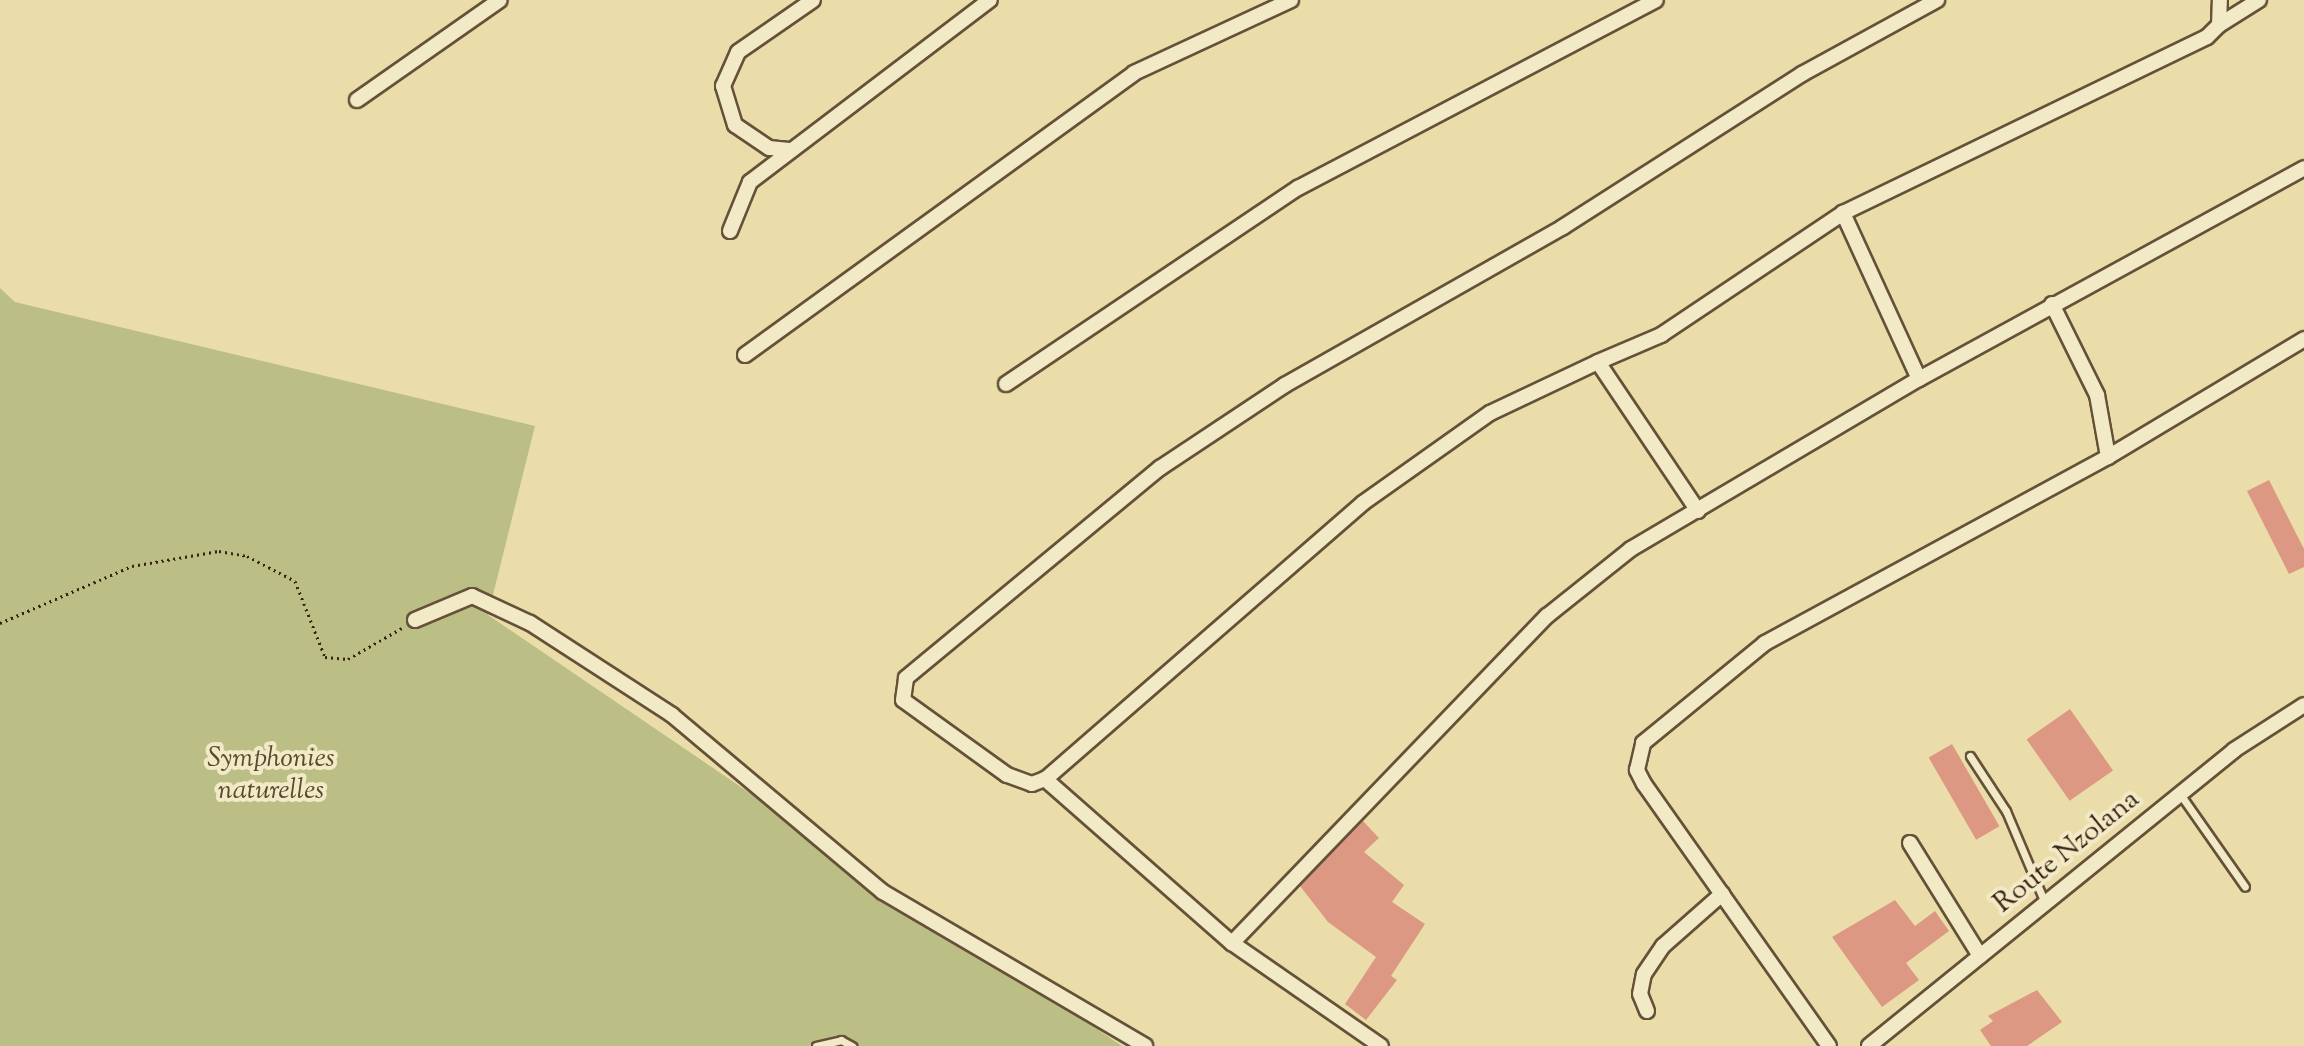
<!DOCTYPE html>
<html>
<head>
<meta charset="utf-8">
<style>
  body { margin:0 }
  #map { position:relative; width:2304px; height:1046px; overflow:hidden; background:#ebdda9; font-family:"Sorts Mill Goudy",serif }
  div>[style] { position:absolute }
  .green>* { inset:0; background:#bcbf85 }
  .building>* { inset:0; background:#dd9884; transform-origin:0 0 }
  .path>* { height:3px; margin-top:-1.5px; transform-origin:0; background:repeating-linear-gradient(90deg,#382212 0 2px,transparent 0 6px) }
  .roads { filter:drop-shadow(2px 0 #655138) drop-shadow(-2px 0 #655138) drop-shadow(0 2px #655138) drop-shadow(0 -2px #655138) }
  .lane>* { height:7px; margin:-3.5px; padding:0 3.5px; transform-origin:3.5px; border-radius:3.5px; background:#f2e9c7 }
  .street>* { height:14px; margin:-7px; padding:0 7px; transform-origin:7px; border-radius:7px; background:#f2e9c7 }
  span { translate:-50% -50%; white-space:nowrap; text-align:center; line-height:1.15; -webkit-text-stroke:8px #f2e9c7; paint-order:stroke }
  .park-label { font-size:28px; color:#59492f; font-style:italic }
  .street-label { font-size:28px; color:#382212 }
</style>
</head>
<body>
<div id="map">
  <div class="green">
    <i style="clip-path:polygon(0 288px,15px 302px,535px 426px,488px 615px,1122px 1046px,0 1046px)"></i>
  </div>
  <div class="building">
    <i style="clip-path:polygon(2269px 480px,2304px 549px,2304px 567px,2289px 574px,2247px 491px)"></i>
    <i style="left:2070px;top:709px;width:75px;height:53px;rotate:55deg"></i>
    <i style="left:1952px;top:744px;width:95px;height:27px;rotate:60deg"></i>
    <i style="clip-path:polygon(1363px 821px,1379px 838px,1364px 852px,1404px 885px,1392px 902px,1425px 924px,1391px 976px,1397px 980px,1366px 1020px,1345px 1004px,1376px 957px,1328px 922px,1300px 886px)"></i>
    <i style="clip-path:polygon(1895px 900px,1915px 926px,1935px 911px,1949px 931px,1906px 963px,1919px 980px,1882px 1007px,1832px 937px)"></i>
    <i style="clip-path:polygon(2037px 990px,2062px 1022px,2027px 1046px,1991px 1046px,1980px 1030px,1993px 1021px,1988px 1016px)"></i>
  </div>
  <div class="path">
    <i style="left:0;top:623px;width:144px;rotate:-23.4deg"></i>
    <i style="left:132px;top:566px;width:88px;rotate:-9.8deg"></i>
    <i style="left:219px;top:551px;width:28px;rotate:10deg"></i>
    <i style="left:247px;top:556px;width:54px;rotate:27.5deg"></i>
    <i style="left:295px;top:581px;width:82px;rotate:68.5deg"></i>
    <i style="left:325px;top:657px;width:23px;rotate:5deg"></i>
    <i style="left:348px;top:659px;width:62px;rotate:-29.9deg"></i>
  </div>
  <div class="roads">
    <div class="lane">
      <i style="left:1970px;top:756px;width:66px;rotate:56.8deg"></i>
      <i style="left:2006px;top:811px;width:100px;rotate:67deg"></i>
      <i style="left:2180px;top:794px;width:113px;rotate:55deg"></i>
      <i style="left:816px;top:1046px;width:26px;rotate:-13deg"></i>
      <i style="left:841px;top:1040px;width:13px;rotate:29deg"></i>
    </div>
    <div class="street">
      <i style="left:2219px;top:25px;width:47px;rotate:-32deg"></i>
      <i style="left:357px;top:100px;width:174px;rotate:-35deg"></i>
      <i style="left:789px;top:150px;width:20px;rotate:-174deg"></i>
      <i style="left:769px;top:148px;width:41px;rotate:-145.9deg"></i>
      <i style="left:735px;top:125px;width:41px;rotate:-107.1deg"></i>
      <i style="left:723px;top:86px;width:37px;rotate:-66deg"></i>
      <i style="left:738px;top:52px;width:91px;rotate:-34.7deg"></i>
      <i style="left:730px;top:231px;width:53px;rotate:-67.8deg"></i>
      <i style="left:750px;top:182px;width:301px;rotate:-37.2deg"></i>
      <i style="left:2052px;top:304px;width:102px;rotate:63.7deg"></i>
      <i style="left:2097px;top:395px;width:63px;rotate:79.9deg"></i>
      <i style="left:745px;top:355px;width:480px;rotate:-35.9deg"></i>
      <i style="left:1134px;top:73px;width:173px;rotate:-24.9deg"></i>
      <i style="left:1598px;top:362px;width:69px;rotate:-23.2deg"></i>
      <i style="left:1661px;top:335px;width:219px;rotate:-33.8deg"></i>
      <i style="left:1919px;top:379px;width:183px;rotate:-114.6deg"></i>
      <i style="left:1843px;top:213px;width:404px;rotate:-25.8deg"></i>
      <i style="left:2207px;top:37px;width:17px;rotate:-45deg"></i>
      <i style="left:2219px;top:25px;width:25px;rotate:-88deg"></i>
      <i style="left:1006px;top:384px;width:352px;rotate:-33.9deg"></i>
      <i style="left:1298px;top:188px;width:404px;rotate:-27.7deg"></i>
      <i style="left:1698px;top:511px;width:179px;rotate:-123.9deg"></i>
      <i style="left:1598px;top:362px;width:119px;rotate:154.7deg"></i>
      <i style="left:1490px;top:413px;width:156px;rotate:144.7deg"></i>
      <i style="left:1363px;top:503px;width:421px;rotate:139deg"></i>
      <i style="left:1045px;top:779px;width:14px;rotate:159deg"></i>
      <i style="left:1032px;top:784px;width:27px;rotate:-160deg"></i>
      <i style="left:1007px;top:775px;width:128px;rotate:-144.2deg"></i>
      <i style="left:903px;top:700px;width:22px;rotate:-82deg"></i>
      <i style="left:906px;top:678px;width:330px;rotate:-39.6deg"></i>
      <i style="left:1160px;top:468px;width:150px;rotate:-33.6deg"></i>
      <i style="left:1285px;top:385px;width:320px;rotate:-29.6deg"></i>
      <i style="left:1563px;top:227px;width:284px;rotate:-32.6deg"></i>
      <i style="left:1802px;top:74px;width:154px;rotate:-28.7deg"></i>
      <i style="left:415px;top:620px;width:62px;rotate:-22.8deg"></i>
      <i style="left:472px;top:596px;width:64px;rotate:25deg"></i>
      <i style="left:530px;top:623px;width:169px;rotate:32.9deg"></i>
      <i style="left:672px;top:715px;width:275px;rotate:40deg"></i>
      <i style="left:883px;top:892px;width:304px;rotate:30.4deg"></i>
      <i style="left:1045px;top:779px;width:249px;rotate:41.3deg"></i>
      <i style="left:1232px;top:943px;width:181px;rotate:34.7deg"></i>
      <i style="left:1910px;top:843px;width:133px;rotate:58.2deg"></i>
      <i style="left:1232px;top:943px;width:454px;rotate:-46.1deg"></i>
      <i style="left:1547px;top:616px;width:107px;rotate:-38.6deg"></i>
      <i style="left:1631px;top:549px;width:334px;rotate:-30.6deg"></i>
      <i style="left:1919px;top:379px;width:439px;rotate:-28.7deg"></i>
      <i style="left:1647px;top:1011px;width:18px;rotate:-112deg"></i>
      <i style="left:1640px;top:994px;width:20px;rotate:-79deg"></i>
      <i style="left:1644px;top:974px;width:34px;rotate:-56deg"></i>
      <i style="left:1663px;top:946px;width:79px;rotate:-41.4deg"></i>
      <i style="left:1829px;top:1046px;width:321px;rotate:-125.2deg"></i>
      <i style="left:1644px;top:784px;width:16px;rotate:-117deg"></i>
      <i style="left:1637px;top:770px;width:28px;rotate:-77deg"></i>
      <i style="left:1643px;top:743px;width:158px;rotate:-39.3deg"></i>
      <i style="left:1765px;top:643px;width:390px;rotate:-28.5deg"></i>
      <i style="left:2108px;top:457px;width:229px;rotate:-31deg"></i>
      <i style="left:1869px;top:1046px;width:470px;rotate:-39deg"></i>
      <i style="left:2234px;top:750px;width:83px;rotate:-32.7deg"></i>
    </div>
  </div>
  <div class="park-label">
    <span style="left:271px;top:775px">Symphonies<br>naturelles</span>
  </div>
  <div class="street-label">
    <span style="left:2067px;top:852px;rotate:-39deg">Route Nzolana</span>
  </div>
</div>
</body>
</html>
